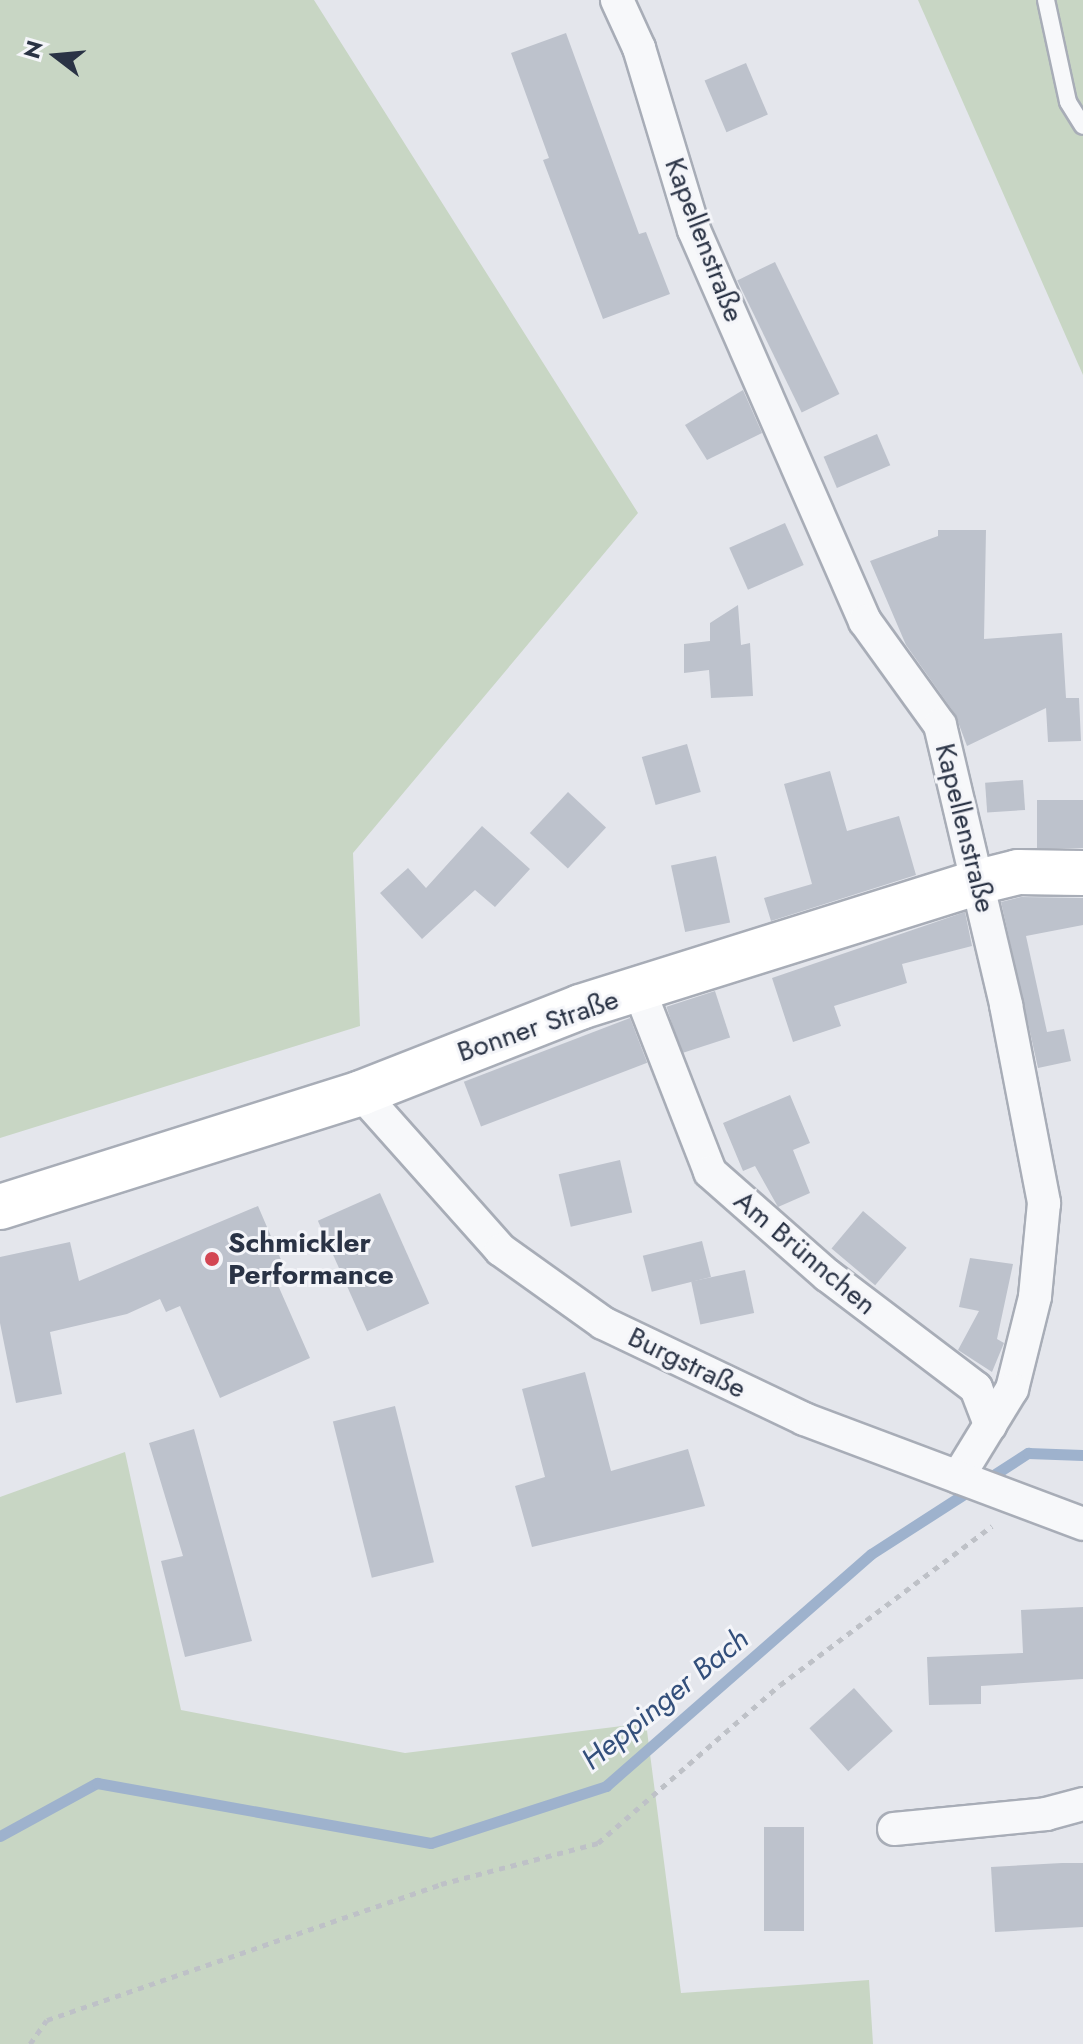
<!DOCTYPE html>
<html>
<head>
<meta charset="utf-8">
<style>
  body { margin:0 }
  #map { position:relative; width:1083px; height:2044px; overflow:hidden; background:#e4e6ec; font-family:Jost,sans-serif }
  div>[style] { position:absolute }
  .green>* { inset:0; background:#c8d6c4 }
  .stream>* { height:11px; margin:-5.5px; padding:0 5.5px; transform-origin:5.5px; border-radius:5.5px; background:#9eb2cd }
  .building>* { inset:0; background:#bdc2cc; transform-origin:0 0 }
  .path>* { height:5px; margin-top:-2.5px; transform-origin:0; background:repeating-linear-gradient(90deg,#bec1c7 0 6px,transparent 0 12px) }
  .roads { filter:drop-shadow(2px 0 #a8adb7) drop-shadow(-2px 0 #a8adb7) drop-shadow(0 2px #a8adb7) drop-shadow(0 -2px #a8adb7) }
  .service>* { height:16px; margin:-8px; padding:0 8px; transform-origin:8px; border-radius:8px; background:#f7f8fa }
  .minor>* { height:32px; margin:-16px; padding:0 16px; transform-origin:16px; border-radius:16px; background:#f7f8fa }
  .secondary>* { height:44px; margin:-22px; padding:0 22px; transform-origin:22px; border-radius:22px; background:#fff }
  .dots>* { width:22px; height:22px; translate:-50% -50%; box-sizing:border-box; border:4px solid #f4f5f9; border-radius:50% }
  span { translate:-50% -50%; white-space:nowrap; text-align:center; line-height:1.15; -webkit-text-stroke:6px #f4f5f9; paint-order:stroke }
  .street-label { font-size:28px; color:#2a3345 }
  .poi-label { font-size:28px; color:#2a3345; font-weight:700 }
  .left { translate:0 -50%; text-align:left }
  .water-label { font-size:30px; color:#334f7b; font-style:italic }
  .north { position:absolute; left:16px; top:16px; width:80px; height:80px; -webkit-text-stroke:6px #f4f5f9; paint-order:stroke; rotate:286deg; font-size:22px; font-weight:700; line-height:32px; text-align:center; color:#2a3345 }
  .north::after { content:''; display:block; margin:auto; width:28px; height:36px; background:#2a3345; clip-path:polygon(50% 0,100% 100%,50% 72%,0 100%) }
</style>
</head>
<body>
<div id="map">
  <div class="green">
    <i style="clip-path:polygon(0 0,314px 0,638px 513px,353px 853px,360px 1026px,0 1138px)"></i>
    <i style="clip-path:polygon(918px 0,1083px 0,1083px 375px)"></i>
    <i style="clip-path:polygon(125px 1452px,181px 1710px,405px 1753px,646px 1723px,681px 1993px,869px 1980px,873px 2044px,0 2044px,0 1497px)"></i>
  </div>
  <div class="stream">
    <i style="left:0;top:1836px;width:111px;rotate:-28.7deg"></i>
    <i style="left:97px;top:1783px;width:339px;rotate:10.2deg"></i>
    <i style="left:431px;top:1843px;width:184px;rotate:-18deg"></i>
    <i style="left:606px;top:1786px;width:352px;rotate:-41.2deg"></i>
    <i style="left:871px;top:1554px;width:187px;rotate:-32.8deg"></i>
    <i style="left:1028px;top:1453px;width:55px;rotate:2.1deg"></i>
  </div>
  <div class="building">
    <i style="clip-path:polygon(566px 33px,639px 234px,646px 232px,670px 294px,603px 319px,543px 160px,549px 158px,511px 53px)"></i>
    <i style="left:746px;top:63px;width:56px;height:45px;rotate:67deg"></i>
    <i style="left:775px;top:262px;width:147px;height:42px;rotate:64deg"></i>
    <i style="clip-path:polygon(743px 390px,762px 433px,707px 460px,685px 425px)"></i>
    <i style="left:877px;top:434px;width:34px;height:58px;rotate:67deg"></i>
    <i style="left:785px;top:523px;width:46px;height:61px;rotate:66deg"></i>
    <i style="clip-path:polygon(938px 530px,986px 530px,984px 639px,1062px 633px,1066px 698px,1079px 698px,1081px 741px,1048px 742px,1046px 708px,967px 746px,955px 714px,906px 645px,870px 561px,938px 536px)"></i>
    <i style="clip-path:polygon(738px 605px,741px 645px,750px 643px,753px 696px,711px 698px,709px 670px,684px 673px,684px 644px,710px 641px,710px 623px)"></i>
    <i style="left:687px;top:744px;width:50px;height:47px;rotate:74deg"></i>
    <i style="clip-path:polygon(830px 771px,847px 831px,899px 816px,916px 875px,771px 921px,764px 898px,812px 884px,784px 784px)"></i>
    <i style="left:1023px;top:780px;width:30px;height:38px;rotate:86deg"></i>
    <i style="left:568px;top:792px;width:52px;height:56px;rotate:43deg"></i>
    <i style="left:1083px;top:800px;width:48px;height:46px;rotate:90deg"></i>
    <i style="clip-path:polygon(482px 826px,530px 869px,495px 907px,475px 890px,422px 939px,380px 893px,408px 868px,426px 888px)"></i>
    <i style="left:716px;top:856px;width:68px;height:46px;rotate:78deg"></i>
    <i style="clip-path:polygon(1021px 897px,1083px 898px,1083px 925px,1026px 936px,1047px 1032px,1064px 1029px,1071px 1061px,1038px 1068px,1001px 902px)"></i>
    <i style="clip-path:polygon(965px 912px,972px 946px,902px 964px,907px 983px,834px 1006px,841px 1026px,793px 1042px,772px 978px)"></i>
    <i style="left:715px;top:991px;width:49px;height:51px;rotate:72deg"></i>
    <i style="left:630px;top:1018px;width:48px;height:178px;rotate:69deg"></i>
    <i style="clip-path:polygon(790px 1095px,810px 1143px,793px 1150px,810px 1193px,778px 1207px,755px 1166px,743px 1171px,723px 1123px)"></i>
    <i style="left:620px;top:1160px;width:54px;height:63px;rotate:77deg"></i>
    <i style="left:380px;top:1193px;width:121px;height:68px;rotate:66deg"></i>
    <i style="clip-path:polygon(258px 1206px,282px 1262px,270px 1267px,310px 1358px,220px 1398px,180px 1306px,166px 1312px,160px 1299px,127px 1314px,50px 1332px,62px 1394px,16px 1403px,0 1323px,0 1257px,70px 1242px,79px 1281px)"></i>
    <i style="left:863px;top:1211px;width:57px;height:49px;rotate:40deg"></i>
    <i style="left:702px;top:1241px;width:37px;height:61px;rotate:76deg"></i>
    <i style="clip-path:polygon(970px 1258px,1013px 1264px,997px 1339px,1004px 1343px,992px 1372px,958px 1350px,979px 1311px,959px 1307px)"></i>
    <i style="left:745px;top:1270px;width:44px;height:55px;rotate:78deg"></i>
    <i style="clip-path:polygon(585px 1372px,611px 1471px,688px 1449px,705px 1506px,532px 1547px,515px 1486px,545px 1477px,522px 1389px)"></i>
    <i style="left:395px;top:1406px;width:161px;height:64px;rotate:76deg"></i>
    <i style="clip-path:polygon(194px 1429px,252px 1641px,185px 1657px,161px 1561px,183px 1556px,149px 1443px)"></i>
    <i style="clip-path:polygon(1083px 1607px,1083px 1679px,981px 1686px,981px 1704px,929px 1705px,927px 1657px,1023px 1653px,1021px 1610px)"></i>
    <i style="left:854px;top:1688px;width:58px;height:60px;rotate:48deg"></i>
    <i style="left:764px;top:1827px;width:40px;height:104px"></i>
    <i style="clip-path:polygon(1062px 1863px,1083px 1863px,1083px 1927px,995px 1932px,991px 1867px)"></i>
  </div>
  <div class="path">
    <i style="left:30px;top:2044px;width:29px;rotate:-55deg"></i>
    <i style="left:47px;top:2020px;width:417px;rotate:-19deg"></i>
    <i style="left:441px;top:1884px;width:162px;rotate:-14.6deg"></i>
    <i style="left:598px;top:1843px;width:241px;rotate:-41deg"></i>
    <i style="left:780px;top:1685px;width:265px;rotate:-36.9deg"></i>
  </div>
  <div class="roads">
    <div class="service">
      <i style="left:1046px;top:0;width:104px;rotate:77.8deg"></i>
      <i style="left:1068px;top:102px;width:28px;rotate:58deg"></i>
    </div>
    <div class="minor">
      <i style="left:617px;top:0;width:53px;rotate:65.4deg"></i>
      <i style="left:639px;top:48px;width:190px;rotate:73.2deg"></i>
      <i style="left:694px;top:230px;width:427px;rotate:66.4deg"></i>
      <i style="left:865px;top:621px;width:128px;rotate:54.2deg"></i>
      <i style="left:940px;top:725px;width:288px;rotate:76.7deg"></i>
      <i style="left:1006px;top:1005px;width:202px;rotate:79.1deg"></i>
      <i style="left:1044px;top:1203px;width:94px;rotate:95.5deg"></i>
      <i style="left:1035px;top:1297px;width:95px;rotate:104deg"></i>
      <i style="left:1012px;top:1389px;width:103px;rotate:121.5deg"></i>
      <i style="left:640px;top:992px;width:193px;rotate:68.7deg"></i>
      <i style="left:710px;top:1172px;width:156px;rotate:41.4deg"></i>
      <i style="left:827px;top:1275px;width:187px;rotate:37.2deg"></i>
      <i style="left:976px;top:1388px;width:40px;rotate:69deg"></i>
      <i style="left:361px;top:1093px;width:210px;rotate:48.3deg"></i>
      <i style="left:501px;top:1250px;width:125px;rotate:35.6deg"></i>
      <i style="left:603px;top:1323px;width:223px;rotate:25.5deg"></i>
      <i style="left:804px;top:1419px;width:298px;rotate:20.6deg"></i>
      <i style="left:894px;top:1829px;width:153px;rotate:-5.6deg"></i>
      <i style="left:1046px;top:1814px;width:38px;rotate:-15deg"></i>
    </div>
    <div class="secondary">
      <i style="left:0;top:1207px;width:379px;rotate:-17.5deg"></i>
      <i style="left:361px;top:1093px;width:235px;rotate:-21.4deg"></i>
      <i style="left:580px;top:1007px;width:417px;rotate:-17.4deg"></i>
      <i style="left:978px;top:882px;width:41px;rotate:-14deg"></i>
      <i style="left:1018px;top:872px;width:65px;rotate:0.9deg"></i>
    </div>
  </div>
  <div class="dots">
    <i style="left:212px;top:1259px;background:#d34653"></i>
  </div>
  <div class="street-label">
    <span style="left:704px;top:240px;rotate:69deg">Kapellenstraße</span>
    <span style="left:965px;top:828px;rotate:76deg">Kapellenstraße</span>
    <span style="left:538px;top:1026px;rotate:-19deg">Bonner Straße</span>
    <span style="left:805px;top:1253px;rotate:40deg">Am Brünnchen</span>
    <span style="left:687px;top:1363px;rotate:26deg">Burgstraße</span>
  </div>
  <div class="poi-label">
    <span class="left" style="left:228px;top:1259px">Schmickler<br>Performance</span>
  </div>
  <div class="water-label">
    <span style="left:665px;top:1699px;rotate:-39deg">Heppinger Bach</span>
  </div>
  <div class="north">N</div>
</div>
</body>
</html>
